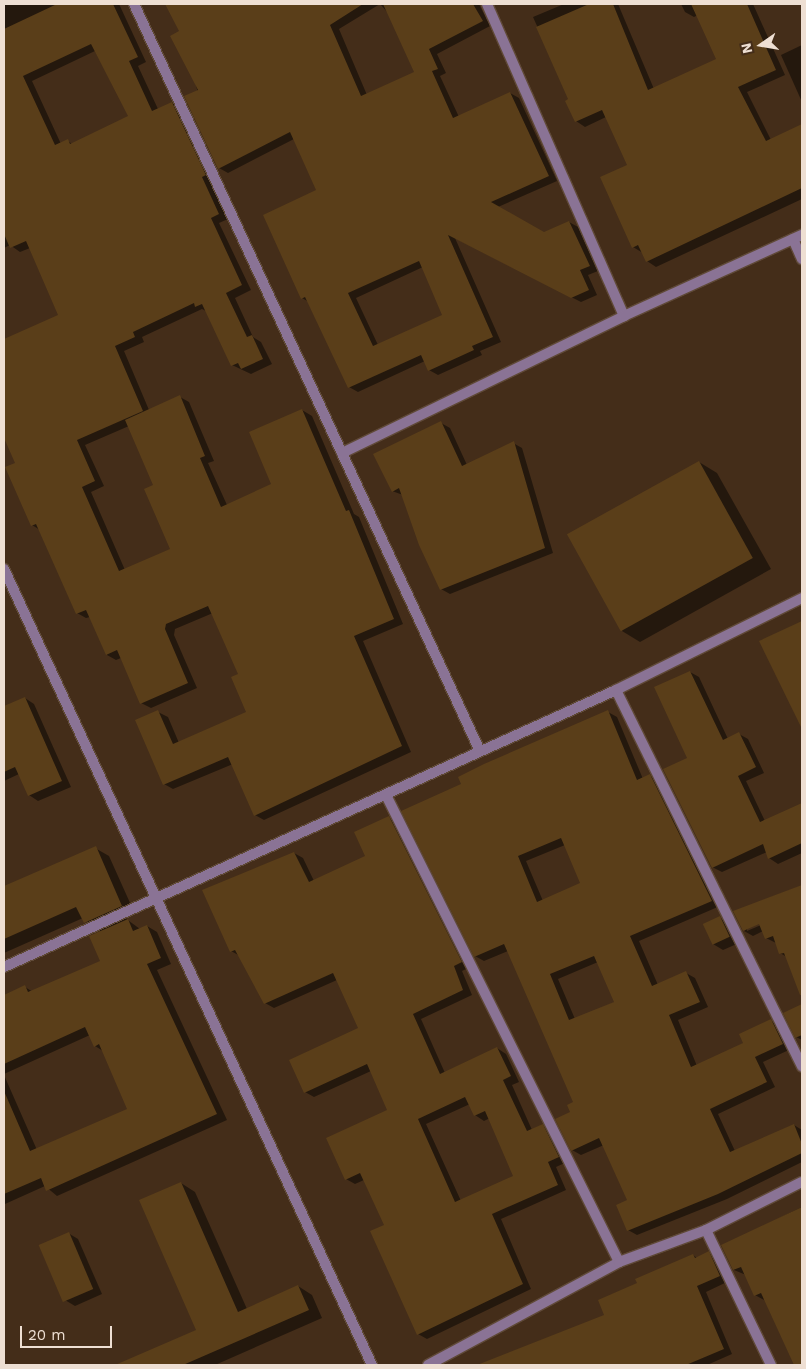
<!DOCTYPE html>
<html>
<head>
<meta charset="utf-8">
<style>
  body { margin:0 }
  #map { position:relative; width:806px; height:1369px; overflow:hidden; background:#442d19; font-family:"Work Sans",sans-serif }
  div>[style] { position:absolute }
  .shadow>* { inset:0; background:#0007 }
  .building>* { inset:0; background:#5a3e19; transform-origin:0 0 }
  .roads { filter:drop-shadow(1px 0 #5f4937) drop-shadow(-1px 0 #5f4937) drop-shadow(0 1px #5f4937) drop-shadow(0 -1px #5f4937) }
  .street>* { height:10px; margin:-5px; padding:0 5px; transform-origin:5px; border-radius:5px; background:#8a7395 }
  span { translate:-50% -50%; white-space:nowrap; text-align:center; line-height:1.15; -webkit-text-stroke:4px #442d19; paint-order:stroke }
  .frame { position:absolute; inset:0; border:5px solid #eedfd3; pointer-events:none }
  .north { position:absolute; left:736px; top:20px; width:50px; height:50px; -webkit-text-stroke:4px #442d19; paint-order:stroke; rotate:257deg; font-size:14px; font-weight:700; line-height:20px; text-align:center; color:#eedfd3 }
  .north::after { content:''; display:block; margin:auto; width:18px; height:22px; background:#eedfd3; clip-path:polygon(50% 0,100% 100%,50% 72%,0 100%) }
  .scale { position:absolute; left:20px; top:1326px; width:92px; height:22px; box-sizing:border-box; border:2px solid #eedfd3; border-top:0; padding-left:6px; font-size:15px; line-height:18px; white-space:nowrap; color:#eedfd3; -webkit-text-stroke:4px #442d19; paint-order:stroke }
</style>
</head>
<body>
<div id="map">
  <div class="shadow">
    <i style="clip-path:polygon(evenodd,4px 4px,119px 4px,146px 62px,138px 66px,158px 109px,172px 103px,181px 109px,214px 180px,211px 182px,228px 219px,219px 223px,251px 290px,235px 298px,253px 337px,261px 342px,272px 364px,251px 374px,232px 365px,206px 311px,202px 309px,142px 337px,144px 342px,124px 351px,149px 410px,180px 397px,189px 402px,214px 461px,208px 463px,227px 505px,273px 485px,302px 410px,312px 416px,354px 514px,359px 517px,403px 624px,363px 641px,411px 752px,264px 820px,255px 815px,233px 764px,173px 789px,164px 784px,158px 712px,168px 717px,179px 743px,247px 713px,240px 675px,213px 613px,175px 629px,174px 635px,197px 688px,151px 708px,141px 703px,121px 658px,116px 660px,107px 655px,90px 617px,86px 618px,77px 613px,40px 530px,32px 525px,17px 464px,4px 435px,4px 340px,60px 316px,30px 248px,20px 252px,10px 245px,4px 248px,4px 4px,95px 51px,130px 116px,72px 144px,68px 141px,61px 144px,32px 81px,95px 51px,4px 4px,129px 426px,155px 485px,171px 550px,125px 570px,91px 492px,104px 486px,85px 445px,129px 426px)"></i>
    <i style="clip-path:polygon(evenodd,167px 4px,380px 4px,339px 29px,367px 95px,415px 73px,390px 15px,380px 4px,479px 4px,490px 26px,437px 54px,446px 73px,440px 76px,459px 117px,510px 93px,519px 98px,557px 181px,498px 207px,544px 233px,569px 222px,578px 227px,598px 271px,588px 275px,597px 295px,581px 302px,455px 238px,501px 342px,480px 351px,482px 355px,438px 375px,429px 370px,425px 361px,358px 392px,349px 387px,309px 302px,302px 298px,318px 191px,294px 139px,228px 173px,219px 168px,181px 32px,167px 4px,423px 267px,444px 315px,378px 345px,356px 298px,423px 267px)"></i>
    <i style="clip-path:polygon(564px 4px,618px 4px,654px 89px,718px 59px,698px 15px,694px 17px,685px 12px,681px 4px,753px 4px,785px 75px,747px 92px,771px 140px,802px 125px,802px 199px,656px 267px,647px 261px,643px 253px,633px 247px,629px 166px,606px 117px,585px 127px,576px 121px,570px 100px,533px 17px)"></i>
    <i style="clip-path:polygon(802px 45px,802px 102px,781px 55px)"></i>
    <i style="clip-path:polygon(441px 423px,450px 428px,467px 465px,513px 443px,522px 448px,553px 553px,450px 594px,441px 589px,403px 495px,392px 491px)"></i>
    <i style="clip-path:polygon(699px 462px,717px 473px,771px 569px,640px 642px,622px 631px)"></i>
    <i style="clip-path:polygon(802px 622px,802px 724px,761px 641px)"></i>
    <i style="clip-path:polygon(690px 672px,699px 677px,728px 739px,739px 734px,748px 739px,764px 773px,746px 781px,765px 821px,802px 807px,802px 853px,778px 864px,769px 858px,767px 852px,722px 872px,712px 867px,689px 759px)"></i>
    <i style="clip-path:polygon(25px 698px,34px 704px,71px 787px,38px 801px,29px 795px,19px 774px,4px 781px,4px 707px)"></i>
    <i style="clip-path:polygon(evenodd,608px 712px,617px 717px,643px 779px,650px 776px,659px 781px,720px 906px,639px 941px,658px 985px,686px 973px,695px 978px,708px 1007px,678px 1020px,697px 1066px,744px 1043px,771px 1021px,780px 1026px,791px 1049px,763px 1062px,775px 1087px,718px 1114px,735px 1151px,794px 1125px,802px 1130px,802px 1162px,727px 1199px,637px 1235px,628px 1230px,629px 1200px,604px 1145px,581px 1155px,572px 1150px,575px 1103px,508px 951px,484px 961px,475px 956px,463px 785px,608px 712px,565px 845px,582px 884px,543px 901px,526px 861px,565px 845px,608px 712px,598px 962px,615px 1002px,575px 1019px,558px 979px,598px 962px)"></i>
    <i style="clip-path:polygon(evenodd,389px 818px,398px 823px,470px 967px,462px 971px,472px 995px,421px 1019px,445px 1073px,497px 1048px,506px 1054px,519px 1082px,512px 1085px,532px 1130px,543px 1126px,552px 1131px,567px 1162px,556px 1167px,566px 1190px,501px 1219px,531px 1289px,427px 1339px,418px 1334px,385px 1225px,364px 1180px,355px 1184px,346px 1179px,389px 1111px,371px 1071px,314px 1097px,305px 1092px,360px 1029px,337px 980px,274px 1008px,265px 1003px,240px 956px,231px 951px,294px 853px,303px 858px,314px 881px,367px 856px,389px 818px,470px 1104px,475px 1115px,484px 1121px,490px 1118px,515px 1177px,461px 1201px,426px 1124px,470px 1104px)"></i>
    <i style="clip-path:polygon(95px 848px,109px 856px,135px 914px,125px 918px,140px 929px,147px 926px,157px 932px,171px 964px,157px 970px,227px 1120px,57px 1196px,45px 1186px,5px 1204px,4px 1075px,37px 1150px,129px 1110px,103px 1051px,95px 1046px,90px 1035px,4px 1074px,4px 996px,25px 987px,33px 992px,102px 961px,101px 932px,83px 918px,4px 953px,4px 888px)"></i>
    <i style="clip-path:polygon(evenodd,801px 887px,802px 888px,802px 998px,787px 957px,780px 953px,776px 943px,766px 938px,763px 931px,753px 936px,744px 931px,801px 887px,764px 920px,766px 923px,747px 931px,747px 928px,764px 920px)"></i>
    <i style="clip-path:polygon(720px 918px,730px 923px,739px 943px,723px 950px,713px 944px)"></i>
    <i style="clip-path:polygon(802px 1006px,802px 1040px,796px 1037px,785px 1014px)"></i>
    <i style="clip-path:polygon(181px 1183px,195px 1192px,247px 1309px,298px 1286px,312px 1295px,322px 1318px,215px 1365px,118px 1365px,198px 1330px)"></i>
    <i style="clip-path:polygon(802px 1207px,802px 1365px,795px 1365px,766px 1301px,755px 1295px,746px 1275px,734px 1270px,723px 1246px)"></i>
    <i style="clip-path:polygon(68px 1233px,78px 1239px,102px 1294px,75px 1306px,65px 1300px)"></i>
    <i style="clip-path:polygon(708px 1253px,718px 1258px,729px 1281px,706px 1292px,732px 1354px,707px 1365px,491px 1365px,490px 1361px,605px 1316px,638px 1284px,693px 1255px,697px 1258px)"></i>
  </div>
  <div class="building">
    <i style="clip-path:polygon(evenodd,57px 4px,113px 4px,138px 57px,129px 61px,152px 111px,172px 102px,206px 175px,202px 177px,219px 214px,211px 218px,242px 285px,226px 293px,247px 337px,252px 335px,263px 359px,241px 369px,238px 363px,231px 366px,202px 304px,195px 307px,194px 303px,133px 332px,135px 337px,115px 346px,143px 411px,77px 440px,95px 481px,82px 487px,119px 571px,170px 549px,144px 489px,153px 485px,125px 420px,180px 395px,205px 456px,200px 458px,221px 507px,271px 484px,249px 432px,302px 409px,346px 511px,349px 510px,394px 619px,354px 636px,402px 746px,254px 816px,228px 757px,163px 785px,135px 720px,158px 710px,173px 744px,246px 712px,231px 677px,238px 674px,208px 606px,166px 624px,165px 629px,188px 683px,140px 704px,117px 650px,106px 655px,86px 610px,76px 614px,36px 524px,31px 526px,5px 467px,15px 463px,4px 438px,4px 339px,58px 315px,26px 241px,10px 248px,4px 234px,4px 29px,57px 4px,91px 44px,128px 116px,70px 144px,68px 139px,55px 145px,23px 76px,91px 44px)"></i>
    <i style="clip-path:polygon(evenodd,165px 4px,363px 4px,330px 25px,361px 96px,414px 72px,383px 4px,473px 4px,483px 21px,429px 49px,438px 69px,432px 71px,453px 118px,510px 92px,549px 176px,491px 202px,544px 232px,569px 221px,590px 266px,580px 270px,589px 290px,571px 298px,448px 235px,493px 337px,472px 346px,474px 350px,428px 371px,421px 355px,348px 388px,305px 297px,301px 299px,263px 215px,316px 190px,290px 132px,218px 169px,184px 96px,198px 90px,170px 36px,179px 31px,165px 4px,419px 261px,442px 315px,373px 346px,348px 293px,419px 261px)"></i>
    <i style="clip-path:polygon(589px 4px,613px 4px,648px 90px,716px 59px,691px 4px,747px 4px,776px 70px,738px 87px,766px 141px,802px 124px,802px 188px,646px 262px,638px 245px,632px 248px,600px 177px,627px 165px,602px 110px,575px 122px,565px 101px,568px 99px,536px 27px)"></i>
    <i style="clip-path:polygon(441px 421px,462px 466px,514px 441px,545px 548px,440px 590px,419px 545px,399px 488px,392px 492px,373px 454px)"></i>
    <i style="left:699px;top:461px;width:111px;height:151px;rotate:61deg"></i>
    <i style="clip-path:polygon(802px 621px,802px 729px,759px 641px)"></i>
    <i style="clip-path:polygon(690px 671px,723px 740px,739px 732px,756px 767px,738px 776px,760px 822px,802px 803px,802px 843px,768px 859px,763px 844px,712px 868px,663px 769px,687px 758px,654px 687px)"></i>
    <i style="clip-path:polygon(25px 697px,62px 781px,28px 796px,15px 767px,4px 772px,4px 706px)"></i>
    <i style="clip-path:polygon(evenodd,608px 710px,637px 780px,650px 774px,712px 901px,630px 936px,652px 986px,686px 971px,700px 1002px,669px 1015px,691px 1067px,743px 1043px,739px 1034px,771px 1019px,783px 1044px,755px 1057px,767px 1082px,710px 1109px,730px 1152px,794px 1124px,802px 1144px,802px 1153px,718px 1194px,627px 1231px,616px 1205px,627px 1200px,599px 1138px,571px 1151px,555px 1119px,570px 1112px,567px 1105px,573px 1102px,504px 944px,474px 957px,401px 811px,461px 784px,458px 777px,484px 764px,608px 710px,561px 838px,580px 883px,537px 902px,518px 856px,561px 838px,608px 710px,594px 956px,614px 1002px,569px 1020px,550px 974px,594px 956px)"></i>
    <i style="clip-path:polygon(evenodd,389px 816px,462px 962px,454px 966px,463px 990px,413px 1014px,440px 1074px,497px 1047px,511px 1076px,503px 1080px,527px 1131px,543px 1124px,559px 1157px,548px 1162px,558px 1185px,492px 1214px,523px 1284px,417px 1335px,370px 1231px,384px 1225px,360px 1173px,345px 1180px,326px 1138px,387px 1110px,367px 1064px,304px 1093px,289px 1060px,358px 1028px,333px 973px,264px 1004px,235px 950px,230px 952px,202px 890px,294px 852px,309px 882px,365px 856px,354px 832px,389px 816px,465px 1097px,474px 1116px,485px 1111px,513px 1176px,455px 1202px,418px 1119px,465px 1097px)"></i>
    <i style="clip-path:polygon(96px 846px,122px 906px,84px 923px,76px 907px,4px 939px,4px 886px)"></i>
    <i style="clip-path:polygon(802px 885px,802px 995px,800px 995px,784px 953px,779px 954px,773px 936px,765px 939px,759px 924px,743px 931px,733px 911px)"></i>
    <i style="left:720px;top:916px;width:23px;height:19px;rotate:65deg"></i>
    <i style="clip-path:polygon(128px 919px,133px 931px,147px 925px,161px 958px,147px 964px,217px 1114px,46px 1191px,41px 1178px,4px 1194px,4px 1091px,30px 1151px,127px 1109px,99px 1044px,94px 1047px,85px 1027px,4px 1064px,4px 995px,25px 985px,28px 992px,100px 961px,89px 936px)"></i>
    <i style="clip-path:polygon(802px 1004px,802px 1035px,795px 1038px,783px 1013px)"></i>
    <i style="clip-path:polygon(181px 1182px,238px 1312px,298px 1285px,309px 1310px,183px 1365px,115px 1365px,196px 1330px,139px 1200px)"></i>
    <i style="clip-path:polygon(802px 1207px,802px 1365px,794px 1365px,761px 1293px,754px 1296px,741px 1267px,733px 1270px,721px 1245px)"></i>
    <i style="left:69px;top:1232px;width:62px;height:33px;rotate:67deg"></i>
    <i style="clip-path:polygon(709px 1251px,720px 1276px,697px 1286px,724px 1349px,686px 1365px,477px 1365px,604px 1315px,598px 1300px,637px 1283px,635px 1279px,693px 1254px,695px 1258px)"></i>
  </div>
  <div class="roads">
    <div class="street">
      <i style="left:134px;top:4px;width:823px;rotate:65.15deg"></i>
      <i style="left:487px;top:4px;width:341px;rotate:66.3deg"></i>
      <i style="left:793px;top:239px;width:22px;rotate:66deg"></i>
      <i style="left:342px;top:453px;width:314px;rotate:-25.9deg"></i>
      <i style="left:624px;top:316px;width:196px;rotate:-24.5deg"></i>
      <i style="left:4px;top:569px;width:877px;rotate:65.19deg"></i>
      <i style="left:616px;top:690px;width:420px;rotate:63.7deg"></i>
      <i style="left:386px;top:795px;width:522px;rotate:63.48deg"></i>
      <i style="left:4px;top:967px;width:672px;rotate:-24.35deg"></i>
      <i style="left:616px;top:690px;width:208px;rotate:-26.3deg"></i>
      <i style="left:706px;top:1230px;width:150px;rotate:64.3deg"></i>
      <i style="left:428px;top:1365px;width:217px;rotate:-28.3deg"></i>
      <i style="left:619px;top:1262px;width:93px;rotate:-20.2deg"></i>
      <i style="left:706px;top:1230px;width:107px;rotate:-26.6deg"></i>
    </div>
  </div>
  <div class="frame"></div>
  <div class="north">N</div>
  <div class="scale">20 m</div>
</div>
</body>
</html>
